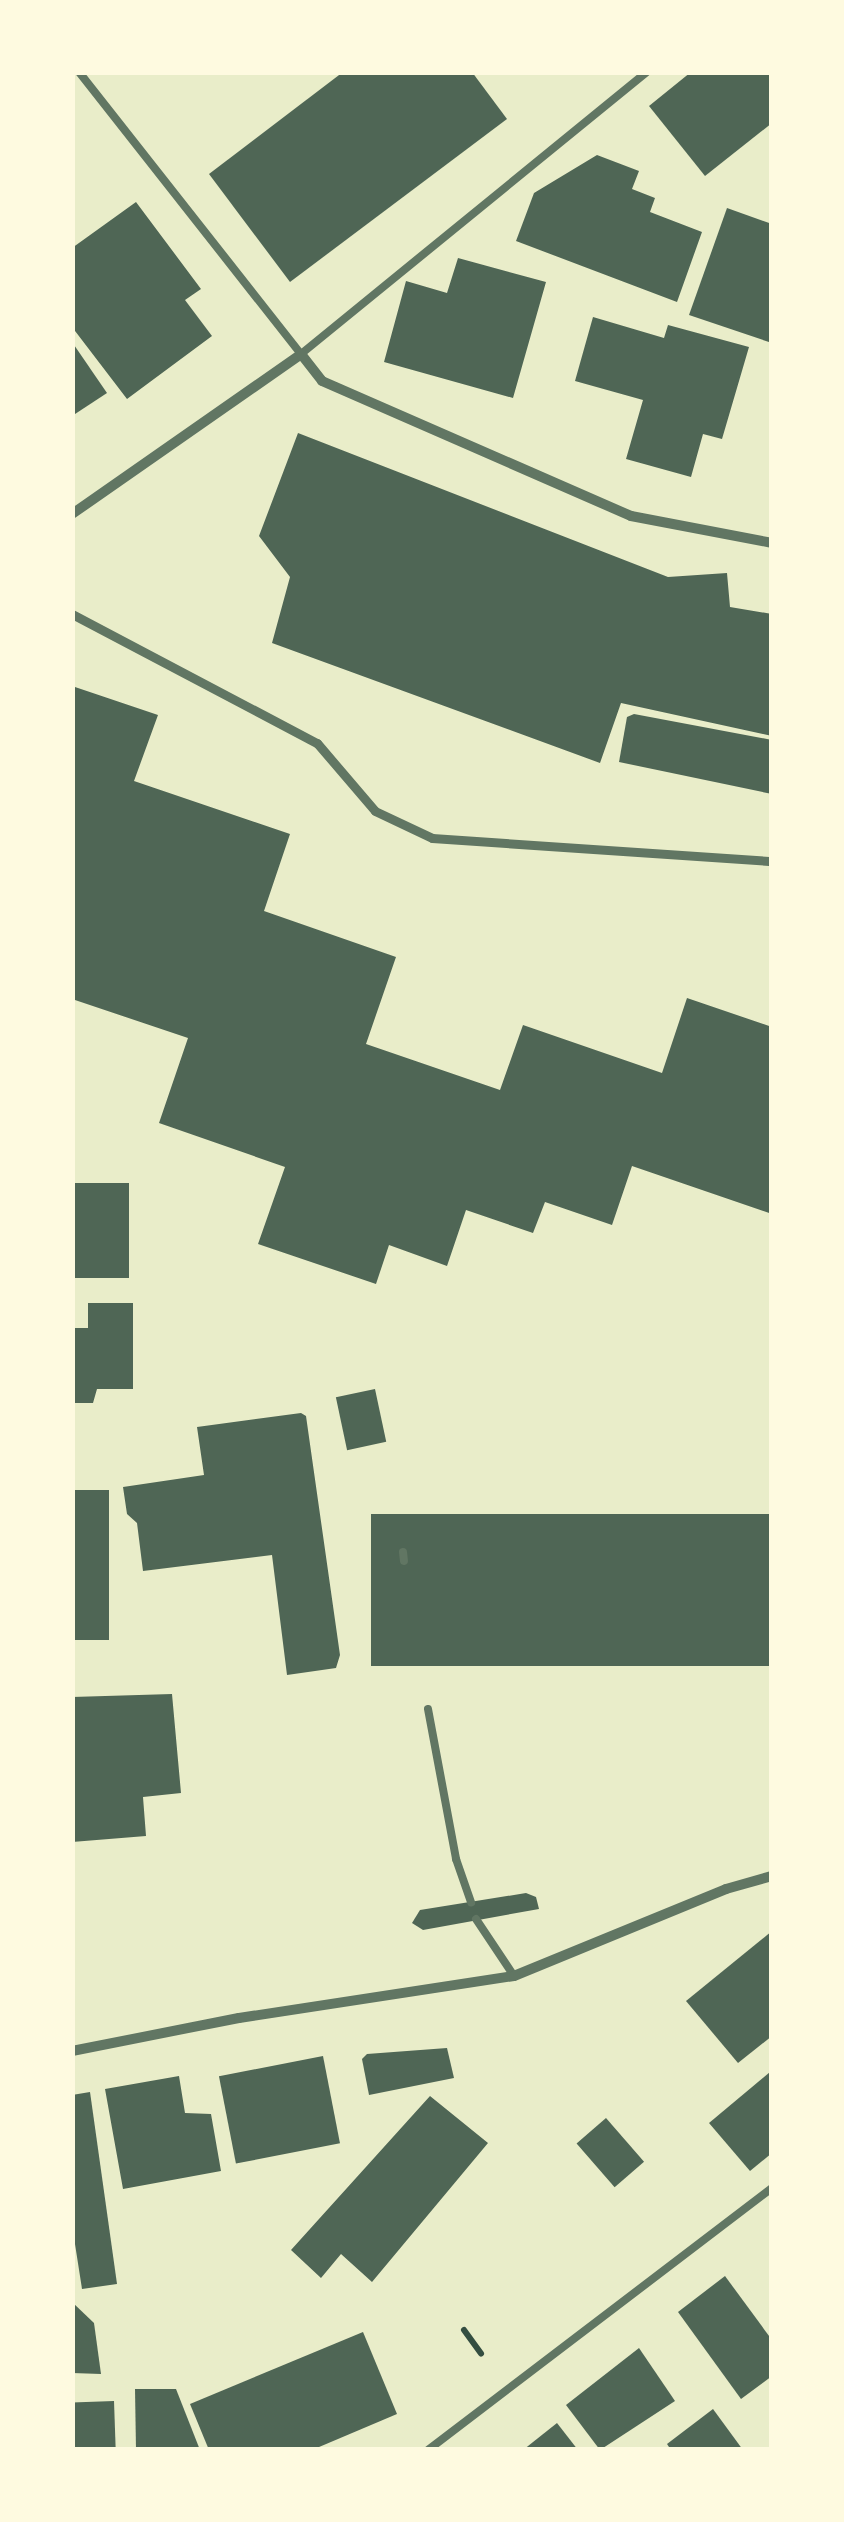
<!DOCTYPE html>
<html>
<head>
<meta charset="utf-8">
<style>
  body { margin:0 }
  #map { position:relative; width:844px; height:2522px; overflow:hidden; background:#e9edc9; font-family:"IBM Plex Serif",serif }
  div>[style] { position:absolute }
  .building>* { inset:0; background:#4f6655; transform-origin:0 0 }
  .path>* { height:6px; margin:-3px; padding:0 3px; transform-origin:3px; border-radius:3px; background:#344e41 }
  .service>* { height:8px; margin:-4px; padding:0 4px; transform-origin:4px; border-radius:4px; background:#617663 }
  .pedestrian>* { height:9px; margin:-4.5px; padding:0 4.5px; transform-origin:4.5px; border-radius:4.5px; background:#617663 }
  .minor>* { height:10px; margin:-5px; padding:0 5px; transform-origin:5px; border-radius:5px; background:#617663 }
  span { translate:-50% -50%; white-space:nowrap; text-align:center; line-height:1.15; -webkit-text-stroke:9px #fefae0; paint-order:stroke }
  .frame { position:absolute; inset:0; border:75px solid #fefae0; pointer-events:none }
</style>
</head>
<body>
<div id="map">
  <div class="building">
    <i style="clip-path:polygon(343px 72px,472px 72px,507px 119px,290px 282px,209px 174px)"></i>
    <i style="clip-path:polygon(691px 72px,772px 72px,772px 123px,705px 176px,649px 106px)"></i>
    <i style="clip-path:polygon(597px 155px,639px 171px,632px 189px,655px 198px,650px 212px,702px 232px,677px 302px,516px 241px,534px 193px)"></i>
    <i style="clip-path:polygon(136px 202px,201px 289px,185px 300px,212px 336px,127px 399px,72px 327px,72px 248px)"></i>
    <i style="clip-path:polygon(727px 208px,772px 224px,772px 343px,689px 315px)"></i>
    <i style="clip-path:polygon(458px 258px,546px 282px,513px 398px,384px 362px,406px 281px,447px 293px)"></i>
    <i style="clip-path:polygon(593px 317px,664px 338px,668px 325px,749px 347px,722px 439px,703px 434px,691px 477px,626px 459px,643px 400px,575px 381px)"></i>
    <i style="clip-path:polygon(72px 342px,107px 393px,72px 416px)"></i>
    <i style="clip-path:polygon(298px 433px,668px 577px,727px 573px,730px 607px,772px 614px,772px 736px,621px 703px,600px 763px,272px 643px,290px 577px,259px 536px)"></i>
    <i style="clip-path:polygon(72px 686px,158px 715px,134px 781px,290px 834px,264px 911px,396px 957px,366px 1044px,500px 1090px,523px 1025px,662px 1073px,687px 998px,772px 1027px,772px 1214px,632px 1166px,612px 1225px,545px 1202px,533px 1233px,466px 1210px,447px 1266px,389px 1245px,376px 1284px,258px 1244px,285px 1167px,159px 1123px,188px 1038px,72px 999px)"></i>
    <i style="clip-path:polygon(634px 714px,772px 740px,772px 794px,619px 762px,627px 717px)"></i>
    <i style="left:72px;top:1183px;width:57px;height:95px"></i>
    <i style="clip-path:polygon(88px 1303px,133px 1303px,133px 1389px,97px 1389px,93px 1403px,72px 1403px,72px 1328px,88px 1328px)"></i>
    <i style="left:375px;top:1389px;width:54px;height:40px;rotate:78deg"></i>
    <i style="clip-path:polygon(301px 1413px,306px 1416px,340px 1655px,336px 1668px,287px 1675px,272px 1555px,143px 1571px,137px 1523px,127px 1514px,123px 1487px,204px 1475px,197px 1427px)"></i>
    <i style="left:72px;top:1490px;width:37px;height:150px"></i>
    <i style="left:772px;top:1514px;width:152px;height:401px;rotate:90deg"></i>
    <i style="clip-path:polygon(172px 1694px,181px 1793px,143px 1797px,146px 1836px,72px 1842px,72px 1697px)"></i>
    <i style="clip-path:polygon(526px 1893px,536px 1897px,539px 1909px,423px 1930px,412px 1923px,420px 1910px)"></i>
    <i style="clip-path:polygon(772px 1931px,772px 2036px,738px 2063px,686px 2001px)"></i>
    <i style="clip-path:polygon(447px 2048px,454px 2078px,369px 2095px,362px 2059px,367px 2054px)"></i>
    <i style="left:323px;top:2056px;width:89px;height:106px;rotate:79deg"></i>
    <i style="clip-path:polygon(770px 2072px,772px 2153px,750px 2171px,709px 2123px)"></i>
    <i style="clip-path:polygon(179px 2076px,185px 2113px,211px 2114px,221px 2171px,123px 2189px,105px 2089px)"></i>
    <i style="clip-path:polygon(90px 2092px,117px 2284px,82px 2289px,72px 2225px,72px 2095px)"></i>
    <i style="clip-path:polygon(430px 2096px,488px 2143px,372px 2282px,341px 2254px,321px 2278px,291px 2250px)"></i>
    <i style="left:606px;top:2118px;width:58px;height:39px;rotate:49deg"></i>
    <i style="clip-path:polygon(725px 2276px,772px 2340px,772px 2376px,741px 2399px,678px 2312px)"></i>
    <i style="clip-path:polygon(72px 2302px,94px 2323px,101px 2374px,72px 2373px)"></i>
    <i style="clip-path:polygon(363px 2332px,397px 2414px,312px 2450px,209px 2450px,190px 2404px)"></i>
    <i style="clip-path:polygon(639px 2348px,675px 2401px,600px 2450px,566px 2405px)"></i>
    <i style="clip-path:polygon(135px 2389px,176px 2389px,200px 2450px,136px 2450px)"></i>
    <i style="left:114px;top:2401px;width:49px;height:42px;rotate:88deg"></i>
    <i style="clip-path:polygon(713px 2409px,743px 2450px,671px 2450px,667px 2444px)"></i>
    <i style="clip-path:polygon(557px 2423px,578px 2450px,523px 2450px)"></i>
  </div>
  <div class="path">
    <i style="left:464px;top:2330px;width:29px;rotate:54deg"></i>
  </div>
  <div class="service">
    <i style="left:79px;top:72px;width:359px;rotate:51.8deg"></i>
    <i style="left:301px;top:354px;width:446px;rotate:-39.2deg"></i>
    <i style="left:403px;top:1552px;width:9px;rotate:84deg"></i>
    <i style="left:428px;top:1709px;width:153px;rotate:79.4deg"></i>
    <i style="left:456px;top:1859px;width:46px;rotate:70.8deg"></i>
    <i style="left:476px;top:1919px;width:69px;rotate:56.3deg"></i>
    <i style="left:428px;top:2450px;width:432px;rotate:-37.3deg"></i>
  </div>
  <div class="pedestrian">
    <i style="left:72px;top:614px;width:277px;rotate:27.8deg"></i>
    <i style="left:317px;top:743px;width:89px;rotate:49.5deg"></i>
    <i style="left:375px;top:811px;width:63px;rotate:25.3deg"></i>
    <i style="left:432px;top:838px;width:341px;rotate:3.9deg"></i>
  </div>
  <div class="minor">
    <i style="left:72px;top:514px;width:279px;rotate:-34.9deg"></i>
    <i style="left:301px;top:354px;width:34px;rotate:52deg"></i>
    <i style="left:322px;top:381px;width:337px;rotate:23.6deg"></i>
    <i style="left:631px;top:516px;width:144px;rotate:10.8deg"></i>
    <i style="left:72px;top:2051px;width:170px;rotate:-11.2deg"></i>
    <i style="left:239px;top:2018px;width:278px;rotate:-8.7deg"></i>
    <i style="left:514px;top:1976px;width:229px;rotate:-22.3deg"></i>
    <i style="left:726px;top:1889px;width:48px;rotate:-15.8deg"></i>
  </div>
  <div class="frame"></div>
</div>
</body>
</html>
